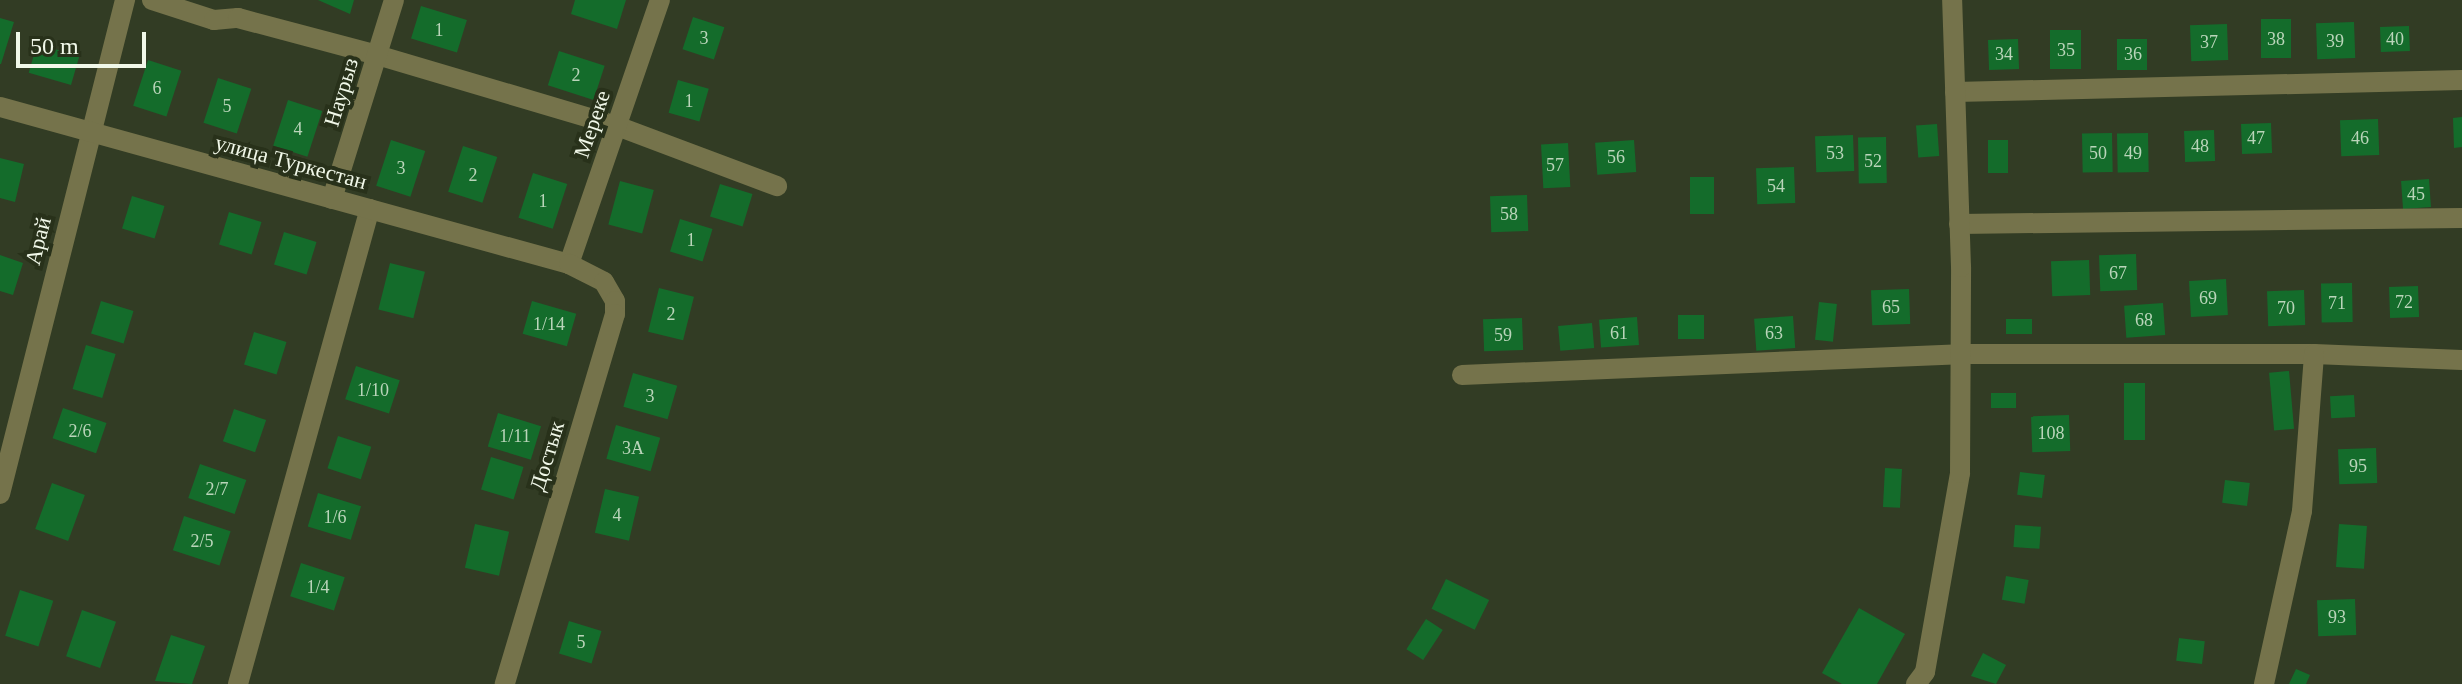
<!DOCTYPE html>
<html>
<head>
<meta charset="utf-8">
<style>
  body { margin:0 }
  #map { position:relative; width:2462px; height:684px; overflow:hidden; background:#323c24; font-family:Georgia,serif }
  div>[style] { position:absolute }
  .building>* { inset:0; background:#146c2b; transform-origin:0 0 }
  .minor>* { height:20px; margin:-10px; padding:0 10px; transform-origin:10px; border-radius:10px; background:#75734b }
  .tertiary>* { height:20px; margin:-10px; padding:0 10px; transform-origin:10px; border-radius:10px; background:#75734b }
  span { translate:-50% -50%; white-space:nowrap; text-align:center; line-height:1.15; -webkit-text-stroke:8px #28311a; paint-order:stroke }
  .number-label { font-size:18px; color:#bad5ba }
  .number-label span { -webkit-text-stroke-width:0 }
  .street-label { font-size:22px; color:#f1f8e9 }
  .scale { position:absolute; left:16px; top:32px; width:130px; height:36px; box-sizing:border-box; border:4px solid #f1f8e9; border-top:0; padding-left:10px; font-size:24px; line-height:28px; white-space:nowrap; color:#f1f8e9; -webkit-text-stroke:6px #28311a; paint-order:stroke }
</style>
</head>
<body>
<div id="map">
  <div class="building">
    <i style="clip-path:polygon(318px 0,354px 0,350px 14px)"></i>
    <i style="clip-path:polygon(575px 0,626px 0,617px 29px,571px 14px)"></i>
    <i style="left:421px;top:6px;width:48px;height:34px;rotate:17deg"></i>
    <i style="left:693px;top:17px;width:33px;height:34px;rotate:18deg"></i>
    <i style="clip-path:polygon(0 18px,14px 22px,1px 64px,0 64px)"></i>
    <i style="left:2261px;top:19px;width:30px;height:39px"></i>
    <i style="left:2354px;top:22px;width:36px;height:38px;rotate:88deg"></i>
    <i style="left:2227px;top:24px;width:36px;height:37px;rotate:88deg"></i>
    <i style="left:2409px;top:26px;width:25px;height:29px;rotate:88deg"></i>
    <i style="left:2050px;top:30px;width:31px;height:39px"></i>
    <i style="left:2018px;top:39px;width:30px;height:30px;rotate:88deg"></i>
    <i style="left:2117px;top:39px;width:30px;height:31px"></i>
    <i style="left:37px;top:44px;width:44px;height:30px;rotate:16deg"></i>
    <i style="left:559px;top:51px;width:48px;height:36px;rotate:18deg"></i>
    <i style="left:148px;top:60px;width:35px;height:48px;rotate:18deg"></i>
    <i style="left:218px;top:78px;width:35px;height:47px;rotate:18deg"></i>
    <i style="left:678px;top:80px;width:32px;height:34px;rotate:16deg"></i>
    <i style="left:288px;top:100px;width:36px;height:48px;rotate:18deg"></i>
    <i style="clip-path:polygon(2462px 117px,2462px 147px,2454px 148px,2453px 118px)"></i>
    <i style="left:2378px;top:119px;width:36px;height:38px;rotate:88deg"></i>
    <i style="left:2271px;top:123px;width:30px;height:30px;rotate:88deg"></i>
    <i style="left:1937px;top:124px;width:32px;height:21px;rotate:86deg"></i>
    <i style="left:2214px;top:130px;width:31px;height:30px;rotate:88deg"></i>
    <i style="left:2112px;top:133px;width:39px;height:30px;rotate:89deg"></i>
    <i style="left:2148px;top:133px;width:39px;height:31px;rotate:89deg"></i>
    <i style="left:1853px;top:135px;width:36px;height:38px;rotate:88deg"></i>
    <i style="left:1886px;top:137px;width:46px;height:28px;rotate:89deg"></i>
    <i style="left:391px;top:140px;width:36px;height:48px;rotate:18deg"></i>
    <i style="left:1634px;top:140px;width:32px;height:39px;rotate:86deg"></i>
    <i style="left:1988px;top:140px;width:20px;height:33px"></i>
    <i style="left:1568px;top:143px;width:44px;height:27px;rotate:87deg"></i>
    <i style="left:463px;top:146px;width:36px;height:48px;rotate:18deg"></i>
    <i style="clip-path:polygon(0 158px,24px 164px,15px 202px,0 198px)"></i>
    <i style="left:1794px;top:167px;width:36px;height:38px;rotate:88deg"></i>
    <i style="left:533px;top:173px;width:36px;height:47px;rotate:18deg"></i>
    <i style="left:1690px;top:177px;width:24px;height:37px"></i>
    <i style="left:2429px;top:179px;width:28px;height:28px;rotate:86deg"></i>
    <i style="left:620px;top:181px;width:35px;height:45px;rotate:15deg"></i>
    <i style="left:720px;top:184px;width:34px;height:34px;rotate:17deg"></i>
    <i style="left:1527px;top:195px;width:36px;height:37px;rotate:88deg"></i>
    <i style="left:132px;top:196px;width:34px;height:34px;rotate:17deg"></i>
    <i style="left:229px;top:212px;width:34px;height:34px;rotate:17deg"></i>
    <i style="left:680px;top:219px;width:34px;height:34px;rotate:17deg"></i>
    <i style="left:284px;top:232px;width:34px;height:34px;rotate:17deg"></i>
    <i style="left:2136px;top:254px;width:36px;height:37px;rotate:88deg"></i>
    <i style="clip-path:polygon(0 255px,23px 263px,13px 295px,0 291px)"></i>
    <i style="left:2089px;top:260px;width:35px;height:38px;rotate:88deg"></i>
    <i style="left:390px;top:263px;width:36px;height:48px;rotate:14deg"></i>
    <i style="left:2226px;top:279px;width:36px;height:37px;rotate:87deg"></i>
    <i style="left:2352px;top:283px;width:39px;height:31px;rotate:89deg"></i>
    <i style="left:2418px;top:286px;width:31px;height:29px;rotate:88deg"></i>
    <i style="left:659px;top:288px;width:36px;height:45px;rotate:14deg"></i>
    <i style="left:1909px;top:289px;width:35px;height:38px;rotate:88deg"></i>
    <i style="left:2304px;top:290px;width:35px;height:37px;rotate:88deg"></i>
    <i style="left:101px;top:301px;width:34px;height:34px;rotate:17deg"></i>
    <i style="left:532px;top:301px;width:46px;height:34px;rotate:16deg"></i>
    <i style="left:1819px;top:302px;width:18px;height:38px;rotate:6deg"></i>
    <i style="left:2163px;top:303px;width:32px;height:39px;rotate:86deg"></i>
    <i style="left:1678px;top:315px;width:26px;height:24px"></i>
    <i style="left:1793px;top:316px;width:32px;height:39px;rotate:86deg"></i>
    <i style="left:1637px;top:317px;width:28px;height:38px;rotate:86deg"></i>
    <i style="left:1522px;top:318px;width:32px;height:39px;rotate:88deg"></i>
    <i style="left:2006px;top:319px;width:26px;height:15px"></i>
    <i style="left:1592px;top:323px;width:25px;height:34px;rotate:85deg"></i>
    <i style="left:254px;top:332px;width:34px;height:34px;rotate:17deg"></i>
    <i style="left:86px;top:345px;width:31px;height:46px;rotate:17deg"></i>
    <i style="left:356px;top:366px;width:46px;height:35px;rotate:18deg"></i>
    <i style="left:2289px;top:371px;width:58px;height:20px;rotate:85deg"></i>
    <i style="left:633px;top:373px;width:46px;height:35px;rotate:16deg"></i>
    <i style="left:2124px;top:383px;width:21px;height:57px"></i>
    <i style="left:1991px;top:393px;width:25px;height:15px"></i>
    <i style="left:2354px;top:395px;width:22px;height:24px;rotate:87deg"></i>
    <i style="left:63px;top:408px;width:46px;height:32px;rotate:19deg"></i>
    <i style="left:234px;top:409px;width:34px;height:34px;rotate:19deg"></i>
    <i style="left:498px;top:413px;width:45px;height:35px;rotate:17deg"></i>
    <i style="left:2069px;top:415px;width:36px;height:38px;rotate:88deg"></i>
    <i style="left:616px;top:425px;width:46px;height:35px;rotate:16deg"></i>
    <i style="left:338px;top:436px;width:35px;height:34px;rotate:18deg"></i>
    <i style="left:2376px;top:448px;width:35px;height:38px;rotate:88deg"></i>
    <i style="left:491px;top:457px;width:34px;height:34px;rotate:17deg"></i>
    <i style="left:200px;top:464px;width:49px;height:36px;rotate:19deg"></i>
    <i style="left:1885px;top:468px;width:17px;height:39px;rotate:3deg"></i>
    <i style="left:2020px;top:472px;width:25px;height:23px;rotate:7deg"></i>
    <i style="left:2225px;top:480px;width:25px;height:23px;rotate:7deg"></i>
    <i style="left:52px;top:483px;width:35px;height:49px;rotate:20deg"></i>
    <i style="left:605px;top:489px;width:35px;height:45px;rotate:13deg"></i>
    <i style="left:318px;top:493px;width:45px;height:35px;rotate:17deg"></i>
    <i style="left:184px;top:516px;width:49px;height:36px;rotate:18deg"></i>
    <i style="left:475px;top:524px;width:35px;height:45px;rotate:13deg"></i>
    <i style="left:2339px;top:524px;width:28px;height:43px;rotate:4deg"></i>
    <i style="left:2015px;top:525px;width:26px;height:22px;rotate:4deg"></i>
    <i style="left:301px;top:563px;width:46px;height:35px;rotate:18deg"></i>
    <i style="left:2006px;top:576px;width:23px;height:24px;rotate:10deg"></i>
    <i style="left:1446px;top:579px;width:48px;height:33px;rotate:26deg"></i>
    <i style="left:20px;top:590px;width:35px;height:48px;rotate:18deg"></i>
    <i style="left:2355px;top:599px;width:36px;height:38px;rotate:88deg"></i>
    <i style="clip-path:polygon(1859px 608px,1905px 634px,1877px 684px,1842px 684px,1822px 673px)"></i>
    <i style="left:82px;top:610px;width:36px;height:49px;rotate:19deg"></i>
    <i style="left:1426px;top:619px;width:20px;height:36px;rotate:33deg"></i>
    <i style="left:569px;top:621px;width:34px;height:34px;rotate:17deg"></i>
    <i style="clip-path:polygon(171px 635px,205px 646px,192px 684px,155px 681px)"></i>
    <i style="left:2179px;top:638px;width:26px;height:23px;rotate:7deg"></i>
    <i style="clip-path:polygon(1983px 653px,2006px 665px,1996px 684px,1971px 676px)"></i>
    <i style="clip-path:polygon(2296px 669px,2310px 675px,2306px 684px,2289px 684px)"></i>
  </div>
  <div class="minor">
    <i style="left:152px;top:0;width:65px;rotate:17.9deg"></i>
    <i style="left:214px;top:20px;width:24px;rotate:-5deg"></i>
    <i style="left:238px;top:18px;width:144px;rotate:14.9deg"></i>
    <i style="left:377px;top:55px;width:250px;rotate:16.5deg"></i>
    <i style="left:617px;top:126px;width:171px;rotate:20.6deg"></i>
    <i style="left:1955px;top:92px;width:507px;rotate:-1.36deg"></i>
    <i style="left:332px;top:199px;width:208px;rotate:-72.7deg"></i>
    <i style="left:1959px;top:224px;width:503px;rotate:-0.68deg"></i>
    <i style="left:569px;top:264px;width:279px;rotate:-71deg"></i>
    <i style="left:1462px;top:375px;width:498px;rotate:-2.4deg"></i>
    <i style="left:1960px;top:354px;width:354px"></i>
    <i style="left:2314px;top:354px;width:148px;rotate:2.3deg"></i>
    <i style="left:0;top:494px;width:510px;rotate:-75.8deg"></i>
    <i style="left:238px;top:684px;width:493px;rotate:-74.5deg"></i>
    <i style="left:1916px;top:684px;width:15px;rotate:-53deg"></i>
    <i style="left:1925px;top:672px;width:202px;rotate:-80deg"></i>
    <i style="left:1960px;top:473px;width:206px;rotate:-89.7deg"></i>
    <i style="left:1961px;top:267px;width:267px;rotate:-91.9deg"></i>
    <i style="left:2264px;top:684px;width:177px;rotate:-77.6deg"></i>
    <i style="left:2302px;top:511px;width:157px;rotate:-85.6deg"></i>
  </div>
  <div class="tertiary">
    <i style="left:0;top:107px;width:590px;rotate:15.43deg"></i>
    <i style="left:569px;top:264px;width:39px;rotate:27deg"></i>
    <i style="left:604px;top:282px;width:22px;rotate:60deg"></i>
    <i style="left:615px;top:301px;width:13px;rotate:90deg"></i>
    <i style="left:615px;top:314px;width:386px;rotate:106.6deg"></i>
  </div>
  <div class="number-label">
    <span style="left:439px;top:30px">1</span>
    <span style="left:704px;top:38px">3</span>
    <span style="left:2276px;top:39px">38</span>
    <span style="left:2395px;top:39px">40</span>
    <span style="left:2335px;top:41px">39</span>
    <span style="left:2209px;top:42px">37</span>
    <span style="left:2066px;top:50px">35</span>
    <span style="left:2004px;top:54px">34</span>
    <span style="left:2133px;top:54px">36</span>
    <span style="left:576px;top:75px">2</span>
    <span style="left:157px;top:88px">6</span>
    <span style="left:689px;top:101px">1</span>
    <span style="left:227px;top:106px">5</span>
    <span style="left:298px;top:129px">4</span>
    <span style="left:2256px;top:138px">47</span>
    <span style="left:2360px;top:138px">46</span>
    <span style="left:2200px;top:146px">48</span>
    <span style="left:1835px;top:153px">53</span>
    <span style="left:2098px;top:153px">50</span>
    <span style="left:2133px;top:153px">49</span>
    <span style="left:1616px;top:157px">56</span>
    <span style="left:1873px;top:161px">52</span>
    <span style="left:1555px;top:165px">57</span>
    <span style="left:401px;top:168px">3</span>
    <span style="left:473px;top:175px">2</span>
    <span style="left:1776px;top:186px">54</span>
    <span style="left:2416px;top:194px">45</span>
    <span style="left:543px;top:201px">1</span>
    <span style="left:1509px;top:214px">58</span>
    <span style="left:691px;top:240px">1</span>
    <span style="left:2118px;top:273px">67</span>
    <span style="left:2208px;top:298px">69</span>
    <span style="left:2404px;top:302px">72</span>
    <span style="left:2337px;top:303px">71</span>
    <span style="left:1891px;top:307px">65</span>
    <span style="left:2286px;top:308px">70</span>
    <span style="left:671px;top:314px">2</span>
    <span style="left:2144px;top:320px">68</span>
    <span style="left:549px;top:324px">1/14</span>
    <span style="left:1619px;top:333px">61</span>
    <span style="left:1774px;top:333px">63</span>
    <span style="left:1503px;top:335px">59</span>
    <span style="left:373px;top:390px">1/10</span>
    <span style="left:650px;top:396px">3</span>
    <span style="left:80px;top:431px">2/6</span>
    <span style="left:2051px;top:433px">108</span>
    <span style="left:515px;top:436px">1/11</span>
    <span style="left:633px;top:448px">3А</span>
    <span style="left:2358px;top:466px">95</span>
    <span style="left:217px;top:489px">2/7</span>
    <span style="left:617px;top:515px">4</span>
    <span style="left:335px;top:517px">1/6</span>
    <span style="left:202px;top:541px">2/5</span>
    <span style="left:318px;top:587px">1/4</span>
    <span style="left:2337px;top:617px">93</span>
    <span style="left:581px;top:642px">5</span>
  </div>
  <div class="street-label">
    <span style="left:341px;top:92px;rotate:-73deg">Наурыз</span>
    <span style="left:592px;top:124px;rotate:-71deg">Мереке</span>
    <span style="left:291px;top:162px;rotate:15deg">улица Туркестан</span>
    <span style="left:38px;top:241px;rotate:-76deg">Арай</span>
    <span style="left:547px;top:456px;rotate:-73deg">Достык</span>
  </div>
  <div class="scale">50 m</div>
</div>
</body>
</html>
